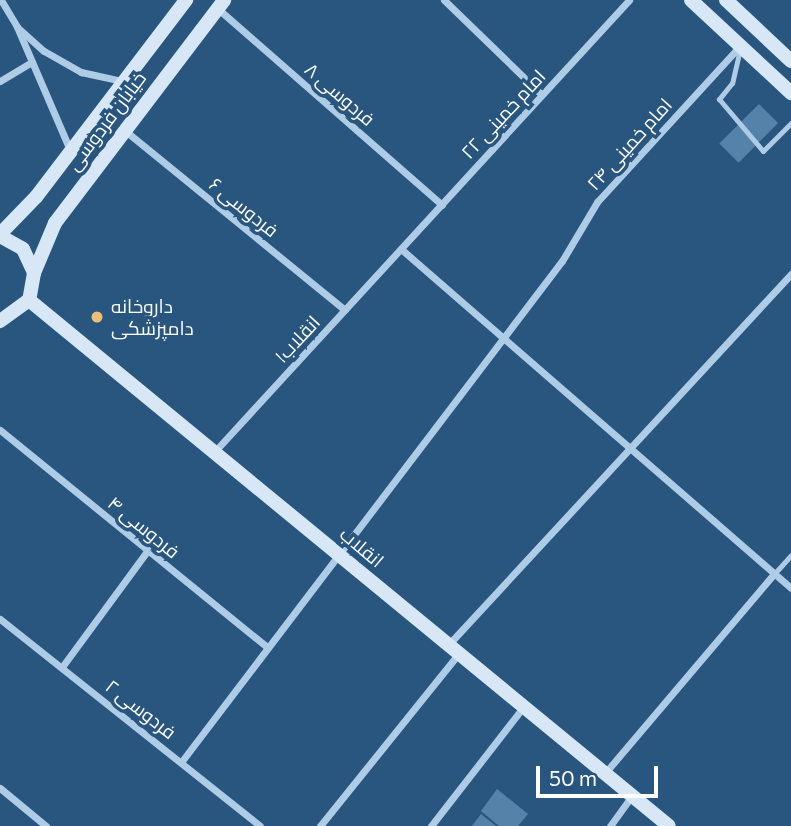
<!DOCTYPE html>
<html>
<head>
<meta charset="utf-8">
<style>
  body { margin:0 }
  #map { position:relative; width:791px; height:826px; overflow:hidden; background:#28567f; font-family:Commissioner,Cairo,sans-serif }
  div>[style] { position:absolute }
  .building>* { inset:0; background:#5482a9; transform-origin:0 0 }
  .lane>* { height:5px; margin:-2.5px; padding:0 2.5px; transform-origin:2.5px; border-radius:2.5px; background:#aecce5 }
  .street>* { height:7px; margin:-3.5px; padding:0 3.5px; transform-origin:3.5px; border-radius:3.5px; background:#aecce5 }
  .secondary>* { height:14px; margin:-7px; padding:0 7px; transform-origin:7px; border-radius:7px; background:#d7e7f5 }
  .dots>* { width:19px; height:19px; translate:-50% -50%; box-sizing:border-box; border:4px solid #28567f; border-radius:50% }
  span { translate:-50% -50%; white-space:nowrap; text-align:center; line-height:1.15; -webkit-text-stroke:7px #28567f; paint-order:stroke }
  .street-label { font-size:19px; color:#fff }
  .poi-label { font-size:19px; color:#fff }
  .left { translate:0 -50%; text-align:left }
  .scale { position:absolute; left:536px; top:766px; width:122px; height:32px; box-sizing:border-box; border:4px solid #fff; border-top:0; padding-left:9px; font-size:21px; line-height:24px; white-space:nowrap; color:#fff; -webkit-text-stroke:5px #28567f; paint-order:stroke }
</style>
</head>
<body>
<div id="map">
  <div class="building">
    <i style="left:759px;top:104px;width:27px;height:56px;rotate:45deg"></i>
    <i style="clip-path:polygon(497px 789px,528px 814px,518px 826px,499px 826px,481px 811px)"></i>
    <i style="clip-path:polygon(481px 814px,496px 826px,472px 826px)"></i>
  </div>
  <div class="lane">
    <i style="left:740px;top:49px;width:35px;rotate:103deg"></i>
    <i style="left:732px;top:83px;width:21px;rotate:129deg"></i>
    <i style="left:719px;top:99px;width:68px;rotate:49.8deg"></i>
    <i style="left:763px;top:151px;width:40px;rotate:-45deg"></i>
    <i style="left:774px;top:574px;width:25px;rotate:-48deg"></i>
  </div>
  <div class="street">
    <i style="left:1px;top:0;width:31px;rotate:59deg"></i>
    <i style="left:444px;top:0;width:136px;rotate:44.1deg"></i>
    <i style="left:217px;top:8px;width:299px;rotate:41.2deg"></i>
    <i style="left:0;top:81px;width:37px;rotate:-31deg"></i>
    <i style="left:123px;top:129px;width:286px;rotate:39.2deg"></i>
    <i style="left:70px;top:150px;width:134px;rotate:-113.3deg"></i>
    <i style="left:17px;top:27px;width:36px;rotate:42deg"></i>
    <i style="left:44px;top:51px;width:43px;rotate:29.6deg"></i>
    <i style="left:81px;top:72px;width:46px;rotate:12.5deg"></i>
    <i style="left:401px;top:249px;width:517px;rotate:41deg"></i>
    <i style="left:0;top:430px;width:345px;rotate:39.1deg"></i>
    <i style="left:216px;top:450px;width:611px;rotate:-47.45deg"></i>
    <i style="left:0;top:619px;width:332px;rotate:38.5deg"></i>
    <i style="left:449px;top:644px;width:504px;rotate:-47.25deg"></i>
    <i style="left:62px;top:667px;width:145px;rotate:-53.7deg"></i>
    <i style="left:182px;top:761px;width:628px;rotate:-52.77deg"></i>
    <i style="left:562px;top:261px;width:69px;rotate:-59.3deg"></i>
    <i style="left:597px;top:202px;width:212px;rotate:-47.5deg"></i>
    <i style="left:605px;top:773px;width:261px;rotate:-49.7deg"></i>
    <i style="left:0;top:788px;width:60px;rotate:39.6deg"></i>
    <i style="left:320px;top:826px;width:222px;rotate:-51.2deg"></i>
    <i style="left:431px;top:826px;width:152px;rotate:-52.2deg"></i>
    <i style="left:610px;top:826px;width:37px;rotate:-54deg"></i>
  </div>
  <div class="secondary">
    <i style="left:691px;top:0;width:137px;rotate:42.9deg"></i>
    <i style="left:726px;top:0;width:89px;rotate:43.2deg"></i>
    <i style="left:0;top:234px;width:52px;rotate:-45.8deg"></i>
    <i style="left:36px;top:197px;width:248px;rotate:-52.7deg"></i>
    <i style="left:0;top:236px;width:26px;rotate:29deg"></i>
    <i style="left:23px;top:249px;width:26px;rotate:65deg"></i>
    <i style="left:34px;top:273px;width:27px;rotate:100deg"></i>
    <i style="left:29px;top:300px;width:36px;rotate:144deg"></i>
    <i style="left:34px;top:273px;width:54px;rotate:-67.2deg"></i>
    <i style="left:55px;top:223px;width:280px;rotate:-52.8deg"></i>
    <i style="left:29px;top:300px;width:828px;rotate:39.42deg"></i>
  </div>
  <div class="dots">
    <i style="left:97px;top:317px;background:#edbe74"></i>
  </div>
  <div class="street-label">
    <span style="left:340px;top:94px;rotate:41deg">فردوسی ۸</span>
    <span style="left:503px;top:114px;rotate:-47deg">امام خمینی ۲۲</span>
    <span style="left:106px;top:121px;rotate:-53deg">خیابان فردوسی</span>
    <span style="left:629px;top:144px;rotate:-48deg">امام خمینی ۲۴</span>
    <span style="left:244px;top:207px;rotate:39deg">فردوسی ۶</span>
    <span style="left:297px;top:339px;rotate:-47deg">انقلاب۱</span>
    <span style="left:144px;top:527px;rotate:39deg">فردوسی ۴</span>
    <span style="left:362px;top:547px;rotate:40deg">انقلاب</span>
    <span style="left:141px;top:709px;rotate:38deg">فردوسی ۲</span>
  </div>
  <div class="poi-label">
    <span class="left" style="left:111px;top:317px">داروخانه<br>دامپزشکی</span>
  </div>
  <div class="scale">50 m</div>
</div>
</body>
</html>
